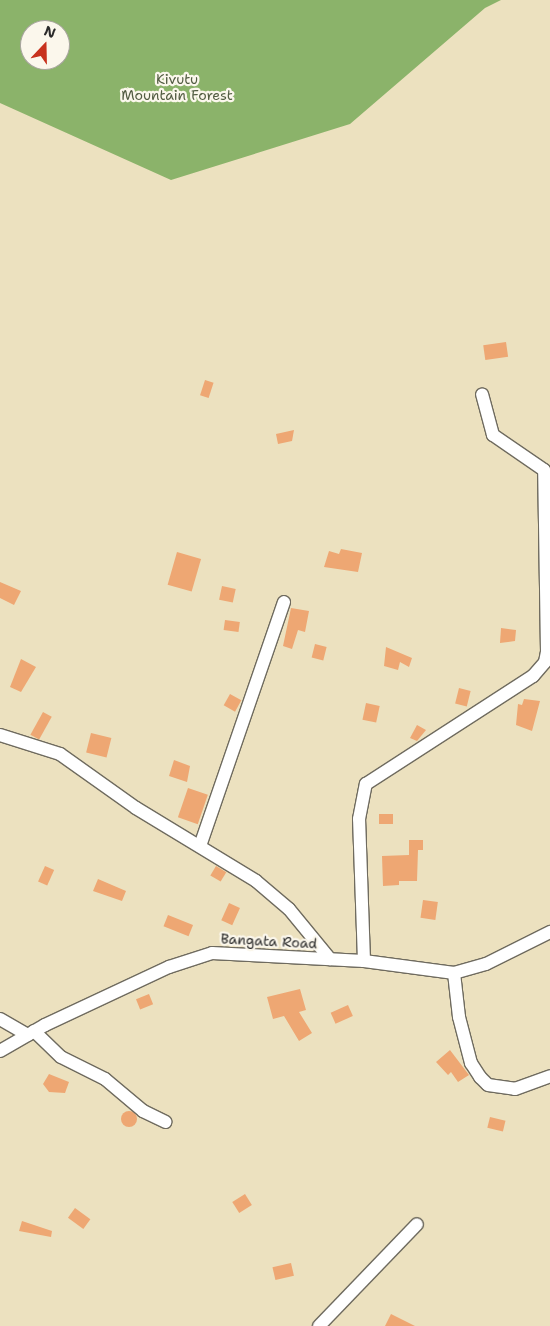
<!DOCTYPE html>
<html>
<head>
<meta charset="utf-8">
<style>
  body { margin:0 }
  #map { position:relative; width:550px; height:1326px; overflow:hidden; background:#ece1bf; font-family:"Shantell Sans",sans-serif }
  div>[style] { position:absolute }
  .forest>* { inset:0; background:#8bb36a }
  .building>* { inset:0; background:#eea773; transform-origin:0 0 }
  .round { border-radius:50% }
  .roads { filter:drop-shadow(1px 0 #6f6b5f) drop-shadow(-1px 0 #6f6b5f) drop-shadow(0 1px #6f6b5f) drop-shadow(0 -1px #6f6b5f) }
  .minor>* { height:12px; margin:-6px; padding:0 6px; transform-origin:6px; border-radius:6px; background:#fff }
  span { translate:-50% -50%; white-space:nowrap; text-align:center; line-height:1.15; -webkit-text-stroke:4.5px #fbf7ec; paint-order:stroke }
  .park-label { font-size:14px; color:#535d43 }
  .street-label { font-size:14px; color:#2b2b2b }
  .north { position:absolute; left:20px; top:20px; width:50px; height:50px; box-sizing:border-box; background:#fbf7ec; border:1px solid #a8a59f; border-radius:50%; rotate:21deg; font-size:14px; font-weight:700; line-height:20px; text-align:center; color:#2b2b2b }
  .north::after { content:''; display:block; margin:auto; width:18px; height:22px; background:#c8321e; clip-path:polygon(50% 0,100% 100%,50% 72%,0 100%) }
</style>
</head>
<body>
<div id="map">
  <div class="forest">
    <i style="clip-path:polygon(evenodd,0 0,501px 0,485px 8px,350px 124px,171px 180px,0 103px,0 0,30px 30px,60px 30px,60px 60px,30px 60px,30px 30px)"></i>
  </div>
  <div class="building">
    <i style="left:506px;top:342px;width:15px;height:23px;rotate:82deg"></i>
    <i style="left:205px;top:380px;width:9px;height:16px;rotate:18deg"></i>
    <i style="clip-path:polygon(294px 430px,292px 441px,278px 444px,276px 434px)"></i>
    <i style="clip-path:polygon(341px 549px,362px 553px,358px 572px,324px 567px,329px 551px,339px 554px)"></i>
    <i style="left:177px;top:552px;width:25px;height:34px;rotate:16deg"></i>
    <i style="clip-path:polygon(0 582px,21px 591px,14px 605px,0 598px)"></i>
    <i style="left:222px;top:586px;width:14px;height:14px;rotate:12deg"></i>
    <i style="clip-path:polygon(291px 608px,309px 611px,305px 632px,298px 630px,292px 649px,283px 646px)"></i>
    <i style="left:225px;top:620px;width:15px;height:10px;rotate:8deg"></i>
    <i style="clip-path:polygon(501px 628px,516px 630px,515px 641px,500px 643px)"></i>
    <i style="left:315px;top:644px;width:12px;height:14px;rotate:14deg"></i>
    <i style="clip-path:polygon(386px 647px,412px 658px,409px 667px,400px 662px,398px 670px,384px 666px)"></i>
    <i style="clip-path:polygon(21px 659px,36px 667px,21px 692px,10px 687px)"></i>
    <i style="left:459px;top:688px;width:12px;height:16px;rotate:14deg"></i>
    <i style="left:230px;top:694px;width:13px;height:13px;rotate:29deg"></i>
    <i style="clip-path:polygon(524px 699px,540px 701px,532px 731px,516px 725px,518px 704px,522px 705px)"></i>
    <i style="left:366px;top:703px;width:14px;height:17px;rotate:12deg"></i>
    <i style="left:43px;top:712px;width:10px;height:26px;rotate:29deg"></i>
    <i style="clip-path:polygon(417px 725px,426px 730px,417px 741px,410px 738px)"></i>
    <i style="left:91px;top:733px;width:21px;height:20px;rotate:14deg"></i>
    <i style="clip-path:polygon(174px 760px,190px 766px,187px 782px,169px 776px)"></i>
    <i style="left:188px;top:788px;width:21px;height:31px;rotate:19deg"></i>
    <i style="left:379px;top:814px;width:14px;height:10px"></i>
    <i style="clip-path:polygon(409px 840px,423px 840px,423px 850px,418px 850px,417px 881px,399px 881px,399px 885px,383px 886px,382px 856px,409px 855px)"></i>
    <i style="left:45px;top:866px;width:10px;height:17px;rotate:24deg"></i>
    <i style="left:216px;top:866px;width:12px;height:11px;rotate:31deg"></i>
    <i style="clip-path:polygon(98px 879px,126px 891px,122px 901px,93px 891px)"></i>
    <i style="left:423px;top:900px;width:15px;height:18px;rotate:8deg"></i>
    <i style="left:229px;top:903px;width:12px;height:19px;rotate:24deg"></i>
    <i style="left:168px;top:915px;width:27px;height:12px;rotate:22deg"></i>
    <i style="clip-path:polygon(300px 989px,306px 1010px,299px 1012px,312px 1033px,299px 1041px,284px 1016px,273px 1019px,267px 997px)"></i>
    <i style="left:149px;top:994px;width:11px;height:14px;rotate:68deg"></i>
    <i style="left:348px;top:1005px;width:12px;height:19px;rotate:66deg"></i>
    <i style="clip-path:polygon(450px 1050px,469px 1075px,458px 1082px,451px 1072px,448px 1075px,436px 1062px)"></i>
    <i style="clip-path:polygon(49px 1074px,69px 1082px,65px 1093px,49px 1092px,43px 1084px)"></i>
    <i class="round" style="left:121px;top:1111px;width:16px;height:16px"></i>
    <i style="left:490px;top:1117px;width:16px;height:11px;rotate:14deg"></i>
    <i style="left:245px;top:1194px;width:13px;height:15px;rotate:58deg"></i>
    <i style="left:75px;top:1208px;width:19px;height:12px;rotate:36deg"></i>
    <i style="clip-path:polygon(22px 1221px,52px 1231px,51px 1237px,19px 1231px)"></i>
    <i style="left:291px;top:1263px;width:13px;height:19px;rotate:77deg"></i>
    <i style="clip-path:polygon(391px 1314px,415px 1326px,385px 1326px)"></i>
  </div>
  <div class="roads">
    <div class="minor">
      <i style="left:0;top:735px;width:63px;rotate:17.6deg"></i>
      <i style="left:60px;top:754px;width:93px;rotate:35.4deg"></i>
      <i style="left:136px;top:808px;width:140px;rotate:31.3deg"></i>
      <i style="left:256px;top:881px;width:43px;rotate:40.3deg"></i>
      <i style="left:289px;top:909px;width:65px;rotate:50.6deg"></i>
      <i style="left:200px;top:846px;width:258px;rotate:-71deg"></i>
      <i style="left:364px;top:961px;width:142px;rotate:-92deg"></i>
      <i style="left:359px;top:819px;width:36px;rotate:-79deg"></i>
      <i style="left:366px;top:784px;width:199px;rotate:-32.9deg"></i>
      <i style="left:533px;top:676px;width:18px;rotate:-49deg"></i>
      <i style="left:545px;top:662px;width:10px;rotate:-79deg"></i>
      <i style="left:547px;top:652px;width:182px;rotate:-90.9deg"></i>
      <i style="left:544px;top:470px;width:62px;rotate:-145.5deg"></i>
      <i style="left:493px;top:435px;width:42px;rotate:-105deg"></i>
      <i style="left:454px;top:973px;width:44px;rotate:83.5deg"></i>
      <i style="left:459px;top:1017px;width:48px;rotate:75.4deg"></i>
      <i style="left:471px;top:1063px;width:17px;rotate:57deg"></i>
      <i style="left:480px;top:1077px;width:11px;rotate:45deg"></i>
      <i style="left:488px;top:1085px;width:27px;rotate:8deg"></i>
      <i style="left:515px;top:1089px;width:37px;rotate:-20deg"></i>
      <i style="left:0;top:1019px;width:32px;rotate:30deg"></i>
      <i style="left:34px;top:1031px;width:37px;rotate:44deg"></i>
      <i style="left:61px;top:1057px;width:49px;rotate:26.6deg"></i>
      <i style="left:105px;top:1079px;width:50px;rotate:40.1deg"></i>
      <i style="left:143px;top:1111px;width:25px;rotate:26deg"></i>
      <i style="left:0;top:1051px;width:52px;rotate:-30deg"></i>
      <i style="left:45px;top:1025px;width:137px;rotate:-25.1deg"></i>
      <i style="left:169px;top:967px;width:45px;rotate:-18deg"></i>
      <i style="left:212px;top:953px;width:152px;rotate:3deg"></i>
      <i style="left:364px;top:961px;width:91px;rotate:7.6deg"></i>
      <i style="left:454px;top:973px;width:33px;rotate:-16deg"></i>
      <i style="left:486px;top:964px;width:72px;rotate:-26.6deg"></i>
      <i style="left:319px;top:1326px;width:141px;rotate:-46.1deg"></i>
    </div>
  </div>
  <div class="park-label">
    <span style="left:177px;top:87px">Kivutu<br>Mountain Forest</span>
  </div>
  <div class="street-label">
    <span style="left:269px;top:941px;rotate:3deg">Bangata Road</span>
  </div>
  <div class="north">N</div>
</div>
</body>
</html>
